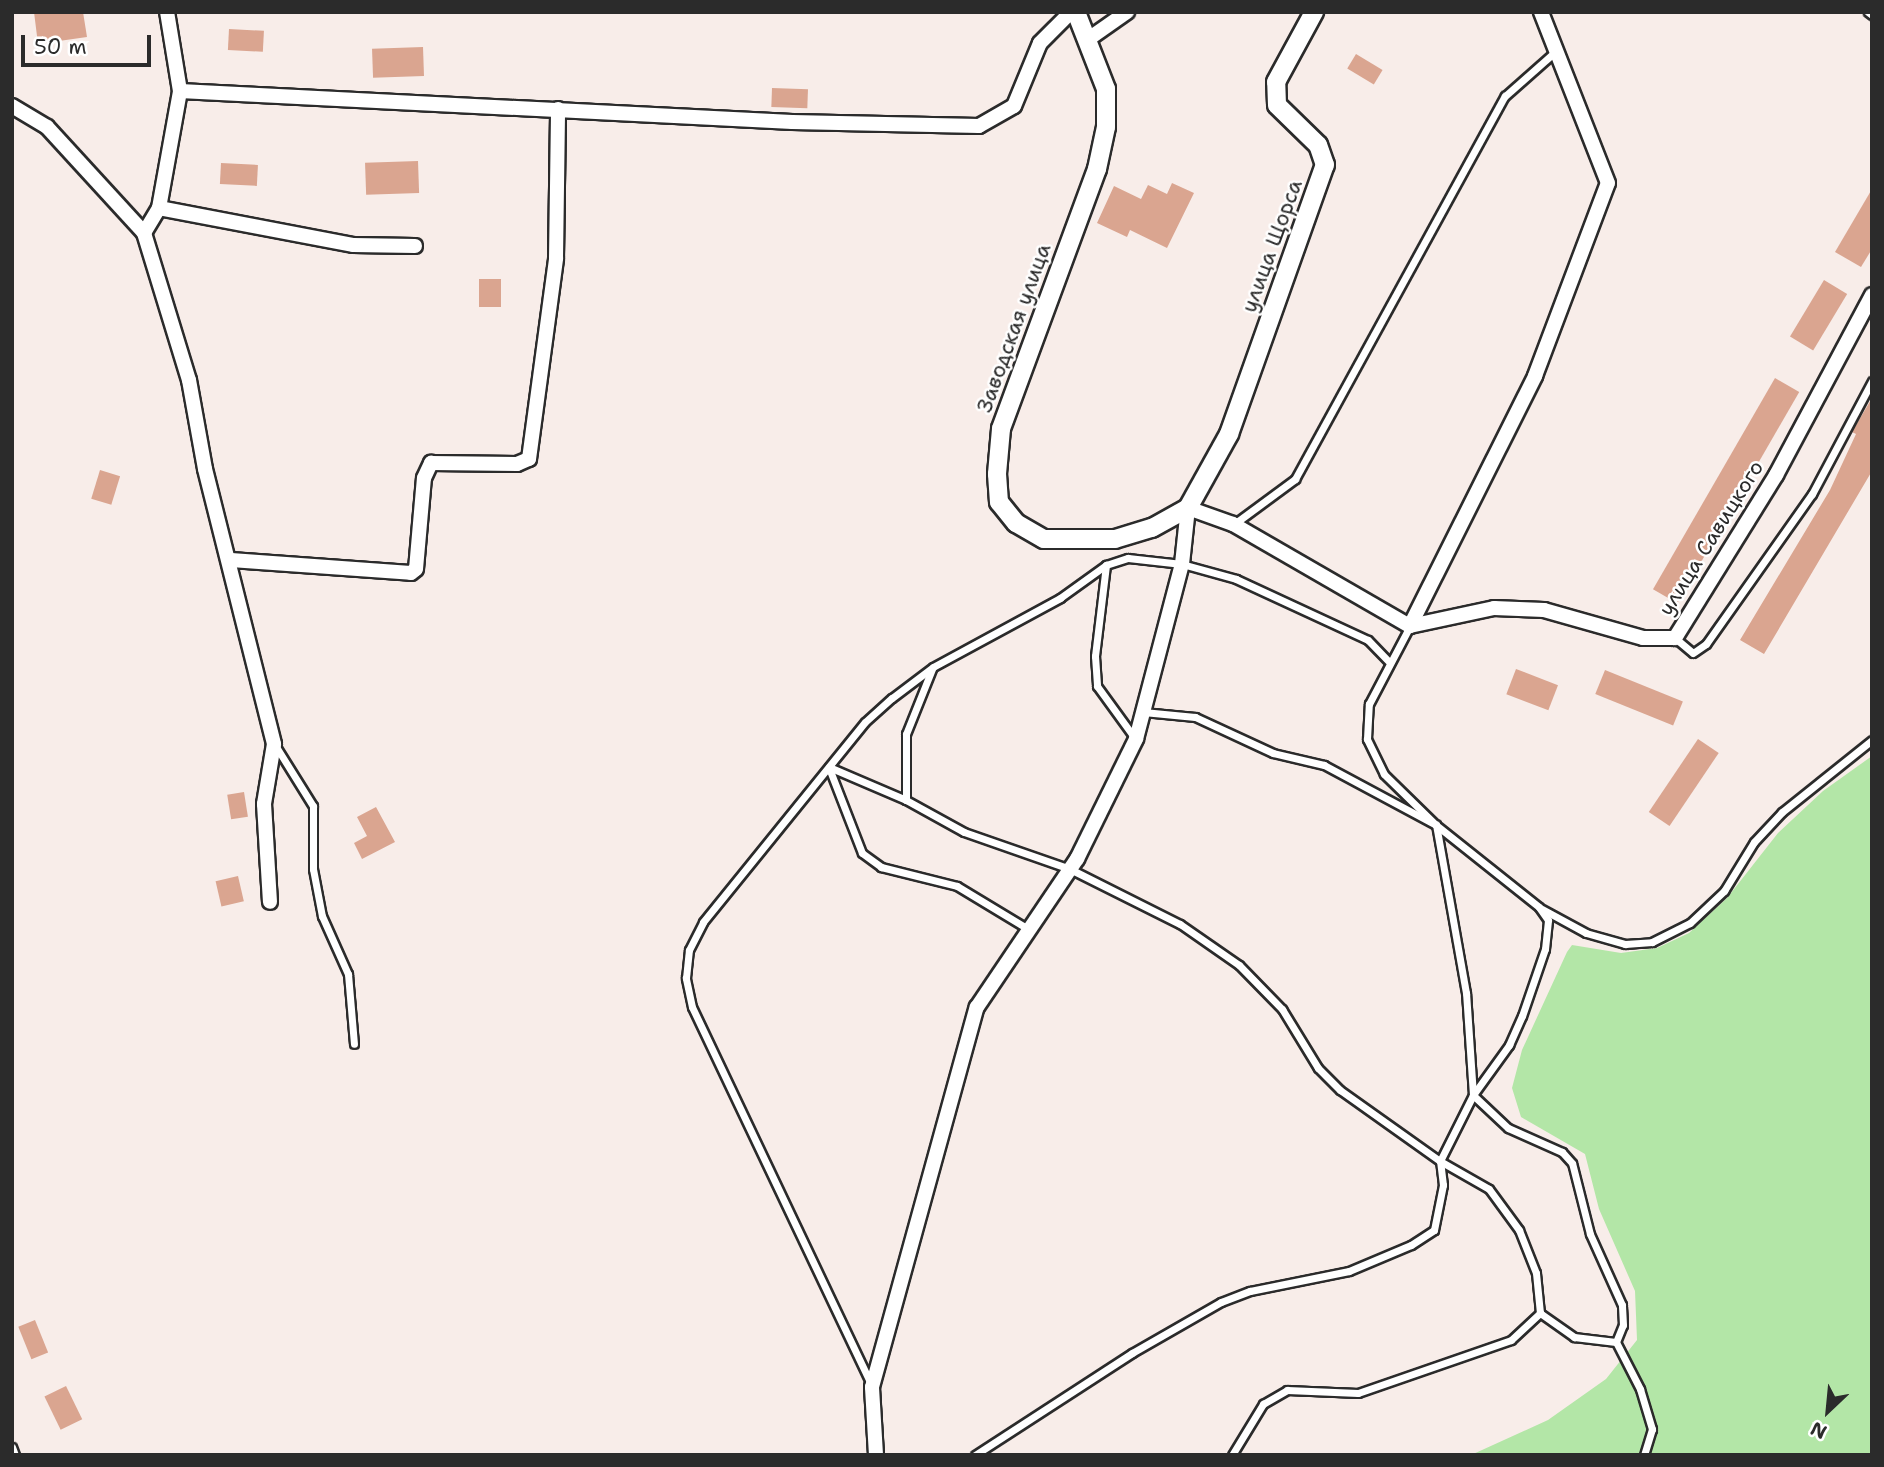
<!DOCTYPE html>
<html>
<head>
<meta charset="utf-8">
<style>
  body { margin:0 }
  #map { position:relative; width:1884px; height:1467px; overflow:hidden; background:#f8ede9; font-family:"Shantell Sans",sans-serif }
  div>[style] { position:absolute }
  .green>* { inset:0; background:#b3e6a7 }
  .building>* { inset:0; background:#daa590; transform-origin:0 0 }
  .roads { filter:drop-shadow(2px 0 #2b2b2b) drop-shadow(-2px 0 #2b2b2b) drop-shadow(0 2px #2b2b2b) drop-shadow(0 -2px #2b2b2b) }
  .service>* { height:7px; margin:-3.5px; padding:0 3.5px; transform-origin:3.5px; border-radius:3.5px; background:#fff }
  .minor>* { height:14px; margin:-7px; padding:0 7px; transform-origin:7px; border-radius:7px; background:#fff }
  .tertiary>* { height:18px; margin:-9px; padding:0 9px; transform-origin:9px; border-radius:9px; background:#fff }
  span { translate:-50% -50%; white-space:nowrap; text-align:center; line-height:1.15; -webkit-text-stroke:5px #fff; paint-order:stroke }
  .street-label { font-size:21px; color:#2b2b2b }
  .frame { position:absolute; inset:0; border:14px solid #2b2b2b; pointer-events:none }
  .north { position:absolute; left:1793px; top:1376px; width:70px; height:70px; -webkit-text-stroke:5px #fff; paint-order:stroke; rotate:206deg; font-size:19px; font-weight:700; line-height:28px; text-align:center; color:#2b2b2b }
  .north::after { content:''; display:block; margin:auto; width:24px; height:32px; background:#2b2b2b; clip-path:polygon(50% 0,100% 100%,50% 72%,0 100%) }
  .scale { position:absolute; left:21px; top:35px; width:130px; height:32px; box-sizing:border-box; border:4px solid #2b2b2b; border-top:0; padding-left:9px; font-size:21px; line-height:24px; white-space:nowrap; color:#2b2b2b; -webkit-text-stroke:5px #fff; paint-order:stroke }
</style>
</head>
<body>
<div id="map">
  <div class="green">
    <i style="clip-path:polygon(1872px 756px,1872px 1455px,1471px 1455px,1548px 1420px,1606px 1379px,1637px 1340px,1635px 1291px,1599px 1209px,1585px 1154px,1521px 1117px,1512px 1088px,1522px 1050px,1567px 952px,1572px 945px,1621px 953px,1657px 948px,1689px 933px,1727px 898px,1778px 833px,1823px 791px)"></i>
  </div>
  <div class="building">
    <i style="clip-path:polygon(34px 12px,83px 12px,87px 37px,38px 44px)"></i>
    <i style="left:229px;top:29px;width:35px;height:21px;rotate:3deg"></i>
    <i style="left:423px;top:47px;width:29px;height:51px;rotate:88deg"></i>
    <i style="left:1356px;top:54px;width:31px;height:17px;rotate:31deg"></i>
    <i style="left:772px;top:88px;width:36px;height:19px;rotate:2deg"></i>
    <i style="left:418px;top:161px;width:32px;height:53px;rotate:88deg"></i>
    <i style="left:221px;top:163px;width:37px;height:21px;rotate:3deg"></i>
    <i style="clip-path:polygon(1172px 183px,1194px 193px,1167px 248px,1130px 230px,1127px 237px,1097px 223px,1114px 186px,1141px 199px,1148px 185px,1167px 194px)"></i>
    <i style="clip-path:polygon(1872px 189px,1872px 249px,1861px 267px,1835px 252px)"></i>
    <i style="left:479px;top:279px;width:22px;height:28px"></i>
    <i style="left:1824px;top:280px;width:27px;height:66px;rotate:31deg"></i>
    <i style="left:1775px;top:378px;width:28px;height:244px;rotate:30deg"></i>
    <i style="clip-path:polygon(1872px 398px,1872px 471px,1764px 654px,1740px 640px,1830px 490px,1856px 434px,1852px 432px)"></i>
    <i style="left:100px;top:470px;width:21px;height:30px;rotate:17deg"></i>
    <i style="left:1516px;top:669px;width:45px;height:27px;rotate:21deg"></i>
    <i style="left:1605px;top:670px;width:84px;height:26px;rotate:22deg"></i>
    <i style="left:1698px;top:739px;width:25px;height:88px;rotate:34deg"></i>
    <i style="left:244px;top:792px;width:25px;height:17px;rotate:81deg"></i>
    <i style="clip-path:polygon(376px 807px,395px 842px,362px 859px,354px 843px,367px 836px,357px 817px)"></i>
    <i style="left:238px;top:876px;width:26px;height:23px;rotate:77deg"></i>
    <i style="left:35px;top:1320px;width:35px;height:18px;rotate:68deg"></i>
    <i style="left:66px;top:1386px;width:37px;height:24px;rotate:64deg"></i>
  </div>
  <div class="roads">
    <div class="service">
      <i style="left:1868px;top:12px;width:5px;rotate:37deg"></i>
      <i style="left:1234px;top:524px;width:76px;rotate:-36.4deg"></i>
      <i style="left:1295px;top:479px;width:437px;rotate:-61.3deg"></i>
      <i style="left:1505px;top:96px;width:68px;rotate:-41.4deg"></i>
      <i style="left:1106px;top:565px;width:92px;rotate:96.9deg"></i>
      <i style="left:1095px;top:656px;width:30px;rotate:86deg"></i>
      <i style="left:1097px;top:686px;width:63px;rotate:54deg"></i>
      <i style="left:1675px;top:638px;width:23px;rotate:40deg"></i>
      <i style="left:1693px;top:653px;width:16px;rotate:-35deg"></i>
      <i style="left:1706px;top:644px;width:184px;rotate:-54.8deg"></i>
      <i style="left:1812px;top:494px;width:128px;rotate:-62deg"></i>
      <i style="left:275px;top:745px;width:72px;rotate:58.1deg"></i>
      <i style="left:313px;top:806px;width:63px;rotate:90deg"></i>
      <i style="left:313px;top:869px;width:48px;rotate:79.2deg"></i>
      <i style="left:322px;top:916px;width:64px;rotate:65.9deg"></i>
      <i style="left:348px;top:974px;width:70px;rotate:85.1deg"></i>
      <i style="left:829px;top:767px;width:84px;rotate:23.2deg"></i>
      <i style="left:906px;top:800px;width:66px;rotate:28.9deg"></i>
      <i style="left:964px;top:832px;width:112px;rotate:19.2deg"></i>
      <i style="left:1070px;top:869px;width:123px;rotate:26.6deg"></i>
      <i style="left:1180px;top:924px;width:72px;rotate:34.8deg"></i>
      <i style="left:1239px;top:965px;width:62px;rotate:45.7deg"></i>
      <i style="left:1282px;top:1009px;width:69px;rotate:58.6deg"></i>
      <i style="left:1318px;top:1068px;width:31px;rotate:45deg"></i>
      <i style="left:1340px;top:1090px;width:123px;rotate:35.4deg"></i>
      <i style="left:1440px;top:1161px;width:56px;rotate:29.7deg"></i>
      <i style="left:1489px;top:1189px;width:51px;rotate:53.8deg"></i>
      <i style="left:1519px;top:1230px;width:46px;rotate:68.4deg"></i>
      <i style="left:1536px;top:1273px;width:40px;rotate:84.3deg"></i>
      <i style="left:1540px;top:1313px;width:42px;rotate:35.2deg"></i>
      <i style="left:1574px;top:1337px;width:42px;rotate:6.8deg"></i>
      <i style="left:1616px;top:1342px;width:18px;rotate:-68deg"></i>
      <i style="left:1623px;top:1325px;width:20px;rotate:-93deg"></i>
      <i style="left:1622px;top:1305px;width:78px;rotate:-114.3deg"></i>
      <i style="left:1590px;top:1234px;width:73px;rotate:-104.2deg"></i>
      <i style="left:1572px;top:1163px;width:15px;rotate:-132deg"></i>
      <i style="left:1562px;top:1152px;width:59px;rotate:-156deg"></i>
      <i style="left:1508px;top:1128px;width:48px;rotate:-136.7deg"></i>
      <i style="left:1473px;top:1095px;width:102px;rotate:-93.9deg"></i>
      <i style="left:1466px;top:993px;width:171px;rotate:-100.1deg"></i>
      <i style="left:1436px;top:825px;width:127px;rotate:-151.8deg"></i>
      <i style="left:1324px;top:765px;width:52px;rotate:-166.8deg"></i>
      <i style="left:1273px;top:753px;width:86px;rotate:-155.2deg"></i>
      <i style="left:1195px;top:717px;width:52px;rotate:-174.5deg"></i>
      <i style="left:829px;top:768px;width:91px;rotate:68.8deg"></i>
      <i style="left:862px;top:853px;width:24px;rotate:36deg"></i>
      <i style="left:881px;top:867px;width:78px;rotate:14deg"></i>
      <i style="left:957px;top:886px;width:85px;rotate:31.1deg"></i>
      <i style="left:906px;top:800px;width:66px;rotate:-90deg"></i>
      <i style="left:906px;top:734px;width:70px;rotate:-68.2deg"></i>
      <i style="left:1542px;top:909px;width:50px;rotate:28.6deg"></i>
      <i style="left:1586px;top:933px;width:41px;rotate:15.8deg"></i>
      <i style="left:1625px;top:944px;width:27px;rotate:-4deg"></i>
      <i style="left:1652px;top:942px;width:42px;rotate:-26.6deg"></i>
      <i style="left:1690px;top:923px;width:47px;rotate:-43.3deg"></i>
      <i style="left:1724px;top:891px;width:57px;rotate:-58.5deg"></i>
      <i style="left:1754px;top:842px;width:41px;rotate:-47deg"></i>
      <i style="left:1782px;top:812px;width:115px;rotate:-38.7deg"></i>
      <i style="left:1616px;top:1342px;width:53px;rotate:62.9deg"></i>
      <i style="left:1640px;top:1389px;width:42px;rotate:73.3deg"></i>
      <i style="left:1652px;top:1429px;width:27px;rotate:107deg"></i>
      <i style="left:871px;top:1384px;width:417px;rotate:-115.4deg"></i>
      <i style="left:692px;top:1007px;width:30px;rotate:-102deg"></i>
      <i style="left:686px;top:978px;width:28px;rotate:-84deg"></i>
      <i style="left:689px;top:950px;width:31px;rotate:-63deg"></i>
      <i style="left:703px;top:922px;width:257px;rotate:-51deg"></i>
      <i style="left:865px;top:722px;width:36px;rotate:-42deg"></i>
      <i style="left:892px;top:698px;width:51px;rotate:-37.1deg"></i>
      <i style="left:933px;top:667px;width:145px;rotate:-28.5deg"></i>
      <i style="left:1060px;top:598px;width:57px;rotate:-35.7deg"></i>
      <i style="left:1106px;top:565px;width:23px;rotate:-18deg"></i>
      <i style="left:1128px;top:558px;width:54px;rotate:6.3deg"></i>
      <i style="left:1182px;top:564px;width:56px;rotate:15.5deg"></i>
      <i style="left:1236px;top:579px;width:145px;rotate:24.8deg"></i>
      <i style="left:1368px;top:640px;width:29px;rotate:46deg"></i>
      <i style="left:12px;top:1447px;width:9px;rotate:69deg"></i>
      <i style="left:975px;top:1455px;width:187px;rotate:-33deg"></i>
      <i style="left:1132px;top:1353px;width:103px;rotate:-29.8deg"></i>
      <i style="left:1221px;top:1302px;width:31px;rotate:-21deg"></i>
      <i style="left:1250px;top:1291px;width:101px;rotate:-11.4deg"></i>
      <i style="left:1349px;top:1271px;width:67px;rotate:-22.8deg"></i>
      <i style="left:1411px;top:1245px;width:27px;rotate:-33deg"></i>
      <i style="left:1434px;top:1230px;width:46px;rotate:-78.7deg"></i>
      <i style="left:1443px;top:1185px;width:24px;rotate:-97deg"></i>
      <i style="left:1440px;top:1161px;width:74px;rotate:-63.4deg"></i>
      <i style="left:1473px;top:1095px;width:62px;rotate:-54.2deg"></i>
      <i style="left:1509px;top:1045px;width:32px;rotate:-66deg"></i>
      <i style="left:1522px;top:1016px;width:71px;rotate:-71.1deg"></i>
      <i style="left:1545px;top:949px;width:29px;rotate:-84deg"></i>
      <i style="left:1548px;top:920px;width:16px;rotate:-125deg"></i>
      <i style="left:1539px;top:907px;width:132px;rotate:-141.5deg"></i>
      <i style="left:1436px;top:825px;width:73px;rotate:-135.6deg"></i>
      <i style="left:1384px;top:774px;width:39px;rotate:-116deg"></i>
      <i style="left:1367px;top:739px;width:35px;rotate:-87deg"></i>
      <i style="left:1369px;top:704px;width:88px;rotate:-62.3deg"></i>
      <i style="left:1232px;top:1455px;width:60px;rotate:-58.7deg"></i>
      <i style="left:1263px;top:1404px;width:28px;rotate:-30deg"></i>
      <i style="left:1287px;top:1390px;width:71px;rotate:2.4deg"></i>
      <i style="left:1358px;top:1393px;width:162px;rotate:-19.1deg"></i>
      <i style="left:1511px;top:1340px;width:40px;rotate:-43deg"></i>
    </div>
    <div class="minor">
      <i style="left:1087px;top:40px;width:49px;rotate:-35deg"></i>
      <i style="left:180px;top:91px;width:613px;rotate:2.9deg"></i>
      <i style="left:792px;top:122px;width:187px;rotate:1.2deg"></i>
      <i style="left:979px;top:126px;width:40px;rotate:-29.7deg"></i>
      <i style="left:1014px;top:106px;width:68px;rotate:-67.6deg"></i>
      <i style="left:1040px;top:43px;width:44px;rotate:-45deg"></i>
      <i style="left:12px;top:106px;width:41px;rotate:31deg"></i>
      <i style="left:47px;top:127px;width:144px;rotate:47.5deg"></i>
      <i style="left:144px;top:233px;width:154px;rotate:73deg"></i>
      <i style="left:189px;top:380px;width:90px;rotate:79.8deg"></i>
      <i style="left:205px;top:469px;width:284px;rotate:75.9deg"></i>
      <i style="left:274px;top:744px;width:61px;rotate:99.5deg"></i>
      <i style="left:264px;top:804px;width:98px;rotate:86.5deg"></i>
      <i style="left:159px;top:208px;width:197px;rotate:10.8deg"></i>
      <i style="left:353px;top:245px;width:62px;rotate:0.9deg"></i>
      <i style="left:144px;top:233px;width:29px;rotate:-59deg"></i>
      <i style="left:159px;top:208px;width:119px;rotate:-79.8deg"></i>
      <i style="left:180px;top:91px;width:80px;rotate:-99.3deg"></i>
      <i style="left:231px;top:560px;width:180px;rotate:4.1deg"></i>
      <i style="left:411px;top:573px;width:6px;rotate:-39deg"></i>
      <i style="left:416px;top:569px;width:91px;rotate:-85deg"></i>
      <i style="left:424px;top:478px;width:17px;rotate:-65deg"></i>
      <i style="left:431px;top:463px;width:86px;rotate:0.7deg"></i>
      <i style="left:517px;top:464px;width:13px;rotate:-23deg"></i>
      <i style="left:529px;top:459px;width:203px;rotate:-82.3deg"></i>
      <i style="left:556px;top:258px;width:149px;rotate:-89.2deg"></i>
      <i style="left:1410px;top:626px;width:280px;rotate:-63.4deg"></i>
      <i style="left:1535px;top:376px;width:206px;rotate:-69.3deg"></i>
      <i style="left:1608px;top:183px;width:184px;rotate:-111.4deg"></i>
      <i style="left:1410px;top:626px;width:86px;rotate:-12.1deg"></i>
      <i style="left:1494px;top:608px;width:50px;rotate:2.3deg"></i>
      <i style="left:1544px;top:610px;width:103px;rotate:15.8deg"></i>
      <i style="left:1643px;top:638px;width:32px"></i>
      <i style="left:1675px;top:638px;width:192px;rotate:-58.2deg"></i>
      <i style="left:1776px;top:475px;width:204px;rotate:-61.9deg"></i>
      <i style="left:876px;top:1455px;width:68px;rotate:-93.4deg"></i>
      <i style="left:872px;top:1387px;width:394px;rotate:-74.6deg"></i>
      <i style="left:977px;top:1007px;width:179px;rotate:-56deg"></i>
      <i style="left:1077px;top:859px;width:134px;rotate:-63.8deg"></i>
      <i style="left:1136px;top:739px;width:181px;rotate:-75.3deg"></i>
      <i style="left:1182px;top:564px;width:56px;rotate:-83.9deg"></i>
      <i style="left:1188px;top:508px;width:48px;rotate:19.6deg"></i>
      <i style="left:1233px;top:524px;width:204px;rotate:30deg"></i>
    </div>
    <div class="tertiary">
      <i style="left:1076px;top:12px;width:83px;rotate:68.7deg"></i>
      <i style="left:1106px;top:89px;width:38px;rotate:90deg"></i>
      <i style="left:1106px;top:127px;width:43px;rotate:102.1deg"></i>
      <i style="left:1097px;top:169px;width:277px;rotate:110.3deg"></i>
      <i style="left:1001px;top:429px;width:45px;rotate:95.1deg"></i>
      <i style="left:997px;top:474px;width:28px;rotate:86deg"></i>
      <i style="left:999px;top:502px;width:27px;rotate:51deg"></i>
      <i style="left:1016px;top:523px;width:32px;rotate:30deg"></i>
      <i style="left:1044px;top:539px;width:71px"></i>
      <i style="left:1115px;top:539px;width:39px;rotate:-17deg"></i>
      <i style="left:1152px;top:528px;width:41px;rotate:-29.1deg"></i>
      <i style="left:1188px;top:508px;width:85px;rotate:-61deg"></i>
      <i style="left:1229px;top:434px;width:286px;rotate:-70.4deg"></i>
      <i style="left:1325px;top:165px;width:21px;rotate:-109deg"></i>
      <i style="left:1318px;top:145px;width:57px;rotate:-135.7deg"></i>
      <i style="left:1277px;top:105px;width:23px;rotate:-92deg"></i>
      <i style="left:1276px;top:82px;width:80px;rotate:-61.5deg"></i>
    </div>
  </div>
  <div class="street-label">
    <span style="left:1272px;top:246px;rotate:-70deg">улица Щорса</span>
    <span style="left:1014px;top:328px;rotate:-70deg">Заводская улица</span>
    <span style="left:1711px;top:538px;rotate:-58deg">улица Савицкого</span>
  </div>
  <div class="frame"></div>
  <div class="north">N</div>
  <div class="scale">50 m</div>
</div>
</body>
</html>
